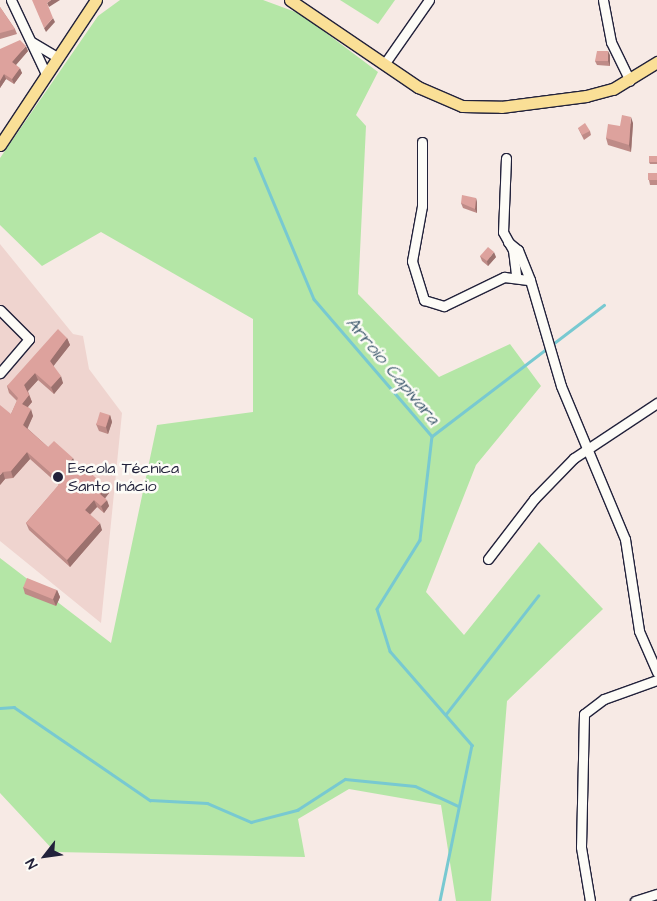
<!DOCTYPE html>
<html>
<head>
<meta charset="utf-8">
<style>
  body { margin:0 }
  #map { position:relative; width:657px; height:901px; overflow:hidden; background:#f7eae5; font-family:"Architects Daughter",sans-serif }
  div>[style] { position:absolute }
  .built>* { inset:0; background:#efd4cf }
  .green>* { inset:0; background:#b4e6a6 }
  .stream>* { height:2.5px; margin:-1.25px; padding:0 1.25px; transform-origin:1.25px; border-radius:1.25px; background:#78c9d1 }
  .roads { filter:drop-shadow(1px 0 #22223b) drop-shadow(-1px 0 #22223b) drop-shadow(0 1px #22223b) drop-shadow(0 -1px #22223b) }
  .minor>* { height:9px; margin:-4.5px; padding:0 4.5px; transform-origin:4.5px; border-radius:4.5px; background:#fdfcf7 }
  .major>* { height:11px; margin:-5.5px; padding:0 5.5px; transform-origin:5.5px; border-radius:5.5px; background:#fadf96 }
  .wall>* { inset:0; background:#be8b87 }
  .shaded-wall>* { inset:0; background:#9b716e }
  .building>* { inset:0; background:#dda29d; transform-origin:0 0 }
  .dots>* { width:14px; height:14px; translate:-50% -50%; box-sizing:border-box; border:2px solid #fdfcf7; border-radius:50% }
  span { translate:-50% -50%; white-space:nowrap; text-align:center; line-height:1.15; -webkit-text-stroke:5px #fdfcf7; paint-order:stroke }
  .poi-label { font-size:16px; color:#22223b }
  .left { translate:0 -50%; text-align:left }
  .water-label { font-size:18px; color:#405c70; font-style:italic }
  .north { position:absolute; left:20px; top:831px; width:50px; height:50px; -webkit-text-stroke:4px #fdfcf7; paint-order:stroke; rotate:240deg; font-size:14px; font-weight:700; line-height:20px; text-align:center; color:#22223b }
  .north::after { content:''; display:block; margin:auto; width:18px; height:22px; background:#22223b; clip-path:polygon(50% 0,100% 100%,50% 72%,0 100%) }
</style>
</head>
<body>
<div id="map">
  <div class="built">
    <i style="clip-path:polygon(0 244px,73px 334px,83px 336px,89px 369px,122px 413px,101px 623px,0 541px)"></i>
  </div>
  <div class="green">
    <i style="clip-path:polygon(120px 0,263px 0,301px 14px,378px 72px,356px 115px,366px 126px,358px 294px,439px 377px,510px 344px,541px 386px,476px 465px,426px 592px,464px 635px,539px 542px,603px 609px,507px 701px,491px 901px,456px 901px,441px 805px,349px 789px,298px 819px,305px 857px,55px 852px,0 793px,0 558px,111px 643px,157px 425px,253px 412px,253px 319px,101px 232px,42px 266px,0 225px,0 158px,98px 16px)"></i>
    <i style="clip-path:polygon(340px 0,395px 0,378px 24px)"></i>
  </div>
  <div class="stream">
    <i style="left:255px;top:158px;width:153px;rotate:67.3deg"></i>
    <i style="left:314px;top:299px;width:181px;rotate:49.3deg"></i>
    <i style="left:432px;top:436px;width:105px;rotate:96.6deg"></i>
    <i style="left:420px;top:540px;width:81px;rotate:121.9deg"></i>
    <i style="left:377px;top:609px;width:44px;rotate:72.8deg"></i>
    <i style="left:390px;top:651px;width:125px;rotate:48.9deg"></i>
    <i style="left:472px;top:745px;width:159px;rotate:101.6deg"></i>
    <i style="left:432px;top:436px;width:216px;rotate:-37.3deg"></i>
    <i style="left:0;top:708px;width:14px;rotate:-4deg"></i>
    <i style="left:14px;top:707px;width:165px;rotate:34.4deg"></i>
    <i style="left:150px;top:800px;width:57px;rotate:3deg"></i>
    <i style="left:207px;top:803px;width:48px;rotate:23.4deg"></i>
    <i style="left:251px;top:822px;width:48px;rotate:-14.6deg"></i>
    <i style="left:297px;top:810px;width:57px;rotate:-32.9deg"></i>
    <i style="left:345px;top:779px;width:70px;rotate:5.7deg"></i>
    <i style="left:415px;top:786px;width:47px;rotate:24.9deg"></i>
    <i style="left:446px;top:714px;width:150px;rotate:-52.1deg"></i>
  </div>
  <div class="roads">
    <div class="minor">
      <i style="left:11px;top:0;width:82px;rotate:64.7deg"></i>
      <i style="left:603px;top:0;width:43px;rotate:79.2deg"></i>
      <i style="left:611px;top:42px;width:43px;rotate:64deg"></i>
      <i style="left:32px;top:42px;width:29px;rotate:31deg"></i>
      <i style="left:385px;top:63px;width:77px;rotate:-55.1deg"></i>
      <i style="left:422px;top:142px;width:64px;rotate:90deg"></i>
      <i style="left:422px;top:206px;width:56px;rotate:100.3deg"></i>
      <i style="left:412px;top:261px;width:41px;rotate:72.9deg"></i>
      <i style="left:424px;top:300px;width:21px;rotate:17deg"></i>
      <i style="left:444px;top:306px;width:67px;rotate:-25.8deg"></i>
      <i style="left:504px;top:277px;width:26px;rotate:7deg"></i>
      <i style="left:506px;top:158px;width:74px;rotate:92.3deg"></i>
      <i style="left:503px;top:232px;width:21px;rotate:61deg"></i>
      <i style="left:513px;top:250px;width:25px;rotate:83deg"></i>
      <i style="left:508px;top:242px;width:13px;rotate:39deg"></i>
      <i style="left:518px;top:250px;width:32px;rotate:68deg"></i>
      <i style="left:530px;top:280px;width:110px;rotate:73.7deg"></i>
      <i style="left:561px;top:386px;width:166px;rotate:67.3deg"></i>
      <i style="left:625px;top:539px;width:93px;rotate:81.3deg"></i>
      <i style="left:639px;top:631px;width:45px;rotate:66.3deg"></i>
      <i style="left:0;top:310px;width:41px;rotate:45deg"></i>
      <i style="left:29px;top:339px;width:45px;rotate:130.5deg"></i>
      <i style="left:488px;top:559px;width:76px;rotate:-52.5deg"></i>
      <i style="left:534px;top:499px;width:57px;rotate:-45.7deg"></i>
      <i style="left:574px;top:458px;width:100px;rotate:-33.5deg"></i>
      <i style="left:590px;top:901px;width:55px;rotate:-99.5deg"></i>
      <i style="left:581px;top:847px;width:133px;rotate:-88.7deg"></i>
      <i style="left:584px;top:714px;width:25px;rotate:-37deg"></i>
      <i style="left:604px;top:699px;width:56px;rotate:-19.7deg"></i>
      <i style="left:635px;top:901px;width:23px;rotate:-18deg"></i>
    </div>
    <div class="major">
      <i style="left:290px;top:0;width:155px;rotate:34.2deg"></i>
      <i style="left:418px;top:87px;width:48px;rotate:23.4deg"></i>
      <i style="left:462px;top:106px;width:39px;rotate:1deg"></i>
      <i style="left:501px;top:107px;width:86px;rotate:-7.4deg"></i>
      <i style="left:586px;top:96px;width:28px;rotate:-15deg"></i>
      <i style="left:613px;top:89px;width:52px;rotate:-31.5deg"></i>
      <i style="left:0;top:145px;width:174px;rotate:-56.5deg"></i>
    </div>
  </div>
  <div class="wall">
    <i style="clip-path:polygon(0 7px,15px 29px,17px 34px,0 39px)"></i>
    <i style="clip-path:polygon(0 49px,28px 51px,16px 65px,22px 73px,14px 84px,6px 79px,0 88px)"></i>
    <i style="clip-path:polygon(610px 55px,610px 66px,597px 65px,595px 61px)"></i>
    <i style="clip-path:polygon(633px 123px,631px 152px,608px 145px,606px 138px,620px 126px)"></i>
    <i style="clip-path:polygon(578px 128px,590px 131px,591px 135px,584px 140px)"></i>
    <i style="clip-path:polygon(657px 156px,657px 164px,650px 164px,649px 162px)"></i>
    <i style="clip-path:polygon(657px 173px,657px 185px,650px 185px,649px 180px)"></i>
    <i style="clip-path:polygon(476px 198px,477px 203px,477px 213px,463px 208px,461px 203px)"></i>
    <i style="clip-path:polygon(480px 256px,496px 257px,488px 266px,482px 261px)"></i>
    <i style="clip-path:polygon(67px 338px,70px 345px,53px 366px,63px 383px,54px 394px,38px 380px,28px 391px,32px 402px,28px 407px,33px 416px,27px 428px,48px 447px,76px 465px,74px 466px,81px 472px,106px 487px,109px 493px,105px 498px,109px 506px,104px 513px,97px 507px,90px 515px,102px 530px,70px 567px,29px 530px,26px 523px,59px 485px,30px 459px,13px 478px,5px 479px,0 485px,11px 414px,17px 401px,9px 393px,7px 386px)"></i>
    <i style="clip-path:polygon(110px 415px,112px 422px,108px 434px,99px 431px,96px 424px)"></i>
    <i style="clip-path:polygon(23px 587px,57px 590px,60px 597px,56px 606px,25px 594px)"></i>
  </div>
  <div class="shaded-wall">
    <i style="clip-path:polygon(51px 0,60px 0,49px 7px,47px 3px)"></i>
    <i style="clip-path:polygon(53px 18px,55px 22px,46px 32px,44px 28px)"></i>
    <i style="clip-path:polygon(26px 46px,28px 51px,14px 67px,12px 62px)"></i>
    <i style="clip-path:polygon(608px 51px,610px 55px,610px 66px,608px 61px)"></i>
    <i style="clip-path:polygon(20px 68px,22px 73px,14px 84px,12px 79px)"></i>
    <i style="clip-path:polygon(4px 74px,6px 79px,0 88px,0 81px)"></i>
    <i style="clip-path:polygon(631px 117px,633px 123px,631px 152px,629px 145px)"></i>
    <i style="clip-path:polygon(476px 198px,477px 203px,477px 213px,475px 209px)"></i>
    <i style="clip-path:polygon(494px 252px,496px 257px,488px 266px,487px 261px)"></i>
    <i style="clip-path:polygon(67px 338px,70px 345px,52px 368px,50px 361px)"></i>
    <i style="clip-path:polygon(35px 373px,38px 380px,27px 392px,24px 385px)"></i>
    <i style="clip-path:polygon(61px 376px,63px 383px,54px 394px,51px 387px)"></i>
    <i style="clip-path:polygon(29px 395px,32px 402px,24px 411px,22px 404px)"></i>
    <i style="clip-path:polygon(31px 409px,33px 416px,26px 432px,23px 425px)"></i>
    <i style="clip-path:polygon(110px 415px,112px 422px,108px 434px,106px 427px)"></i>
    <i style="clip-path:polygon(27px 452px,30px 459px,13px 478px,11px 471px)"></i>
    <i style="clip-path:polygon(73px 458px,76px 465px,72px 469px,69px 462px)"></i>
    <i style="clip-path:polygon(3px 472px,5px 479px,0 485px,0 475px)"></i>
    <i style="clip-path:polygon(106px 487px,109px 493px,103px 501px,100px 494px)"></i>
    <i style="clip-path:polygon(94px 500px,97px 507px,87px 517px,85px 510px)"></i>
    <i style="clip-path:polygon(107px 500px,109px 506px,104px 513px,101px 506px)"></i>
    <i style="clip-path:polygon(100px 523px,102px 530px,70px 567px,67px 560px)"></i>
    <i style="clip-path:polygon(57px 590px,60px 597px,56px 606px,53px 599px)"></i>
  </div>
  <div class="building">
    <i style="clip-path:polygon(32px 0,51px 0,47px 3px,53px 18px,44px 28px)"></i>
    <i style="clip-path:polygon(0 7px,15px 29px,0 33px)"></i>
    <i style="clip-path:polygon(20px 40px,26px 46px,12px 62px,20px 68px,12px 79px,4px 74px,0 81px,0 49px)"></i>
    <i style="clip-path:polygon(597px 51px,608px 51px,608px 61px,595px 61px)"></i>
    <i style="clip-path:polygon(622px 115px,631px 117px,629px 145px,606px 138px,608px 124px,620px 126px)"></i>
    <i style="clip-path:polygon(585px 123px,590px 131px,582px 135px,578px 128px)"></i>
    <i style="left:649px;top:156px;width:8px;height:6px"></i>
    <i style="left:648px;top:173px;width:9px;height:7px"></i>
    <i style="clip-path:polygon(462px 195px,476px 198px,475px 209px,461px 203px)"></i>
    <i style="clip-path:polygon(488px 247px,494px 252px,487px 261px,480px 256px)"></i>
    <i style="clip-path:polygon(58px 329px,67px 338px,50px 361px,61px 376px,51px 387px,35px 373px,24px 385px,29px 395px,22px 404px,31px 409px,23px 425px,48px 447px,54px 441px,73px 458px,69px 462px,81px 472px,85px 468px,106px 487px,100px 494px,107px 500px,101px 506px,94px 500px,85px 510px,100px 523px,67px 560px,26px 523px,61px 482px,27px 452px,11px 471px,3px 472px,0 475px,0 405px,11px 414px,18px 398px,7px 386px)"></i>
    <i style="left:100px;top:412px;width:10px;height:13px;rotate:17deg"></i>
    <i style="left:27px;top:578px;width:32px;height:10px;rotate:22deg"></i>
  </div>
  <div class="dots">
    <i style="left:58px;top:477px;background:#22223b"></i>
  </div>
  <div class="poi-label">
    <span class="left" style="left:68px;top:477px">Escola Técnica<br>Santo Inácio</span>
  </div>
  <div class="water-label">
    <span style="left:392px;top:371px;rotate:50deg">Arroio Capivara</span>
  </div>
  <div class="north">N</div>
</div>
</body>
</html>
